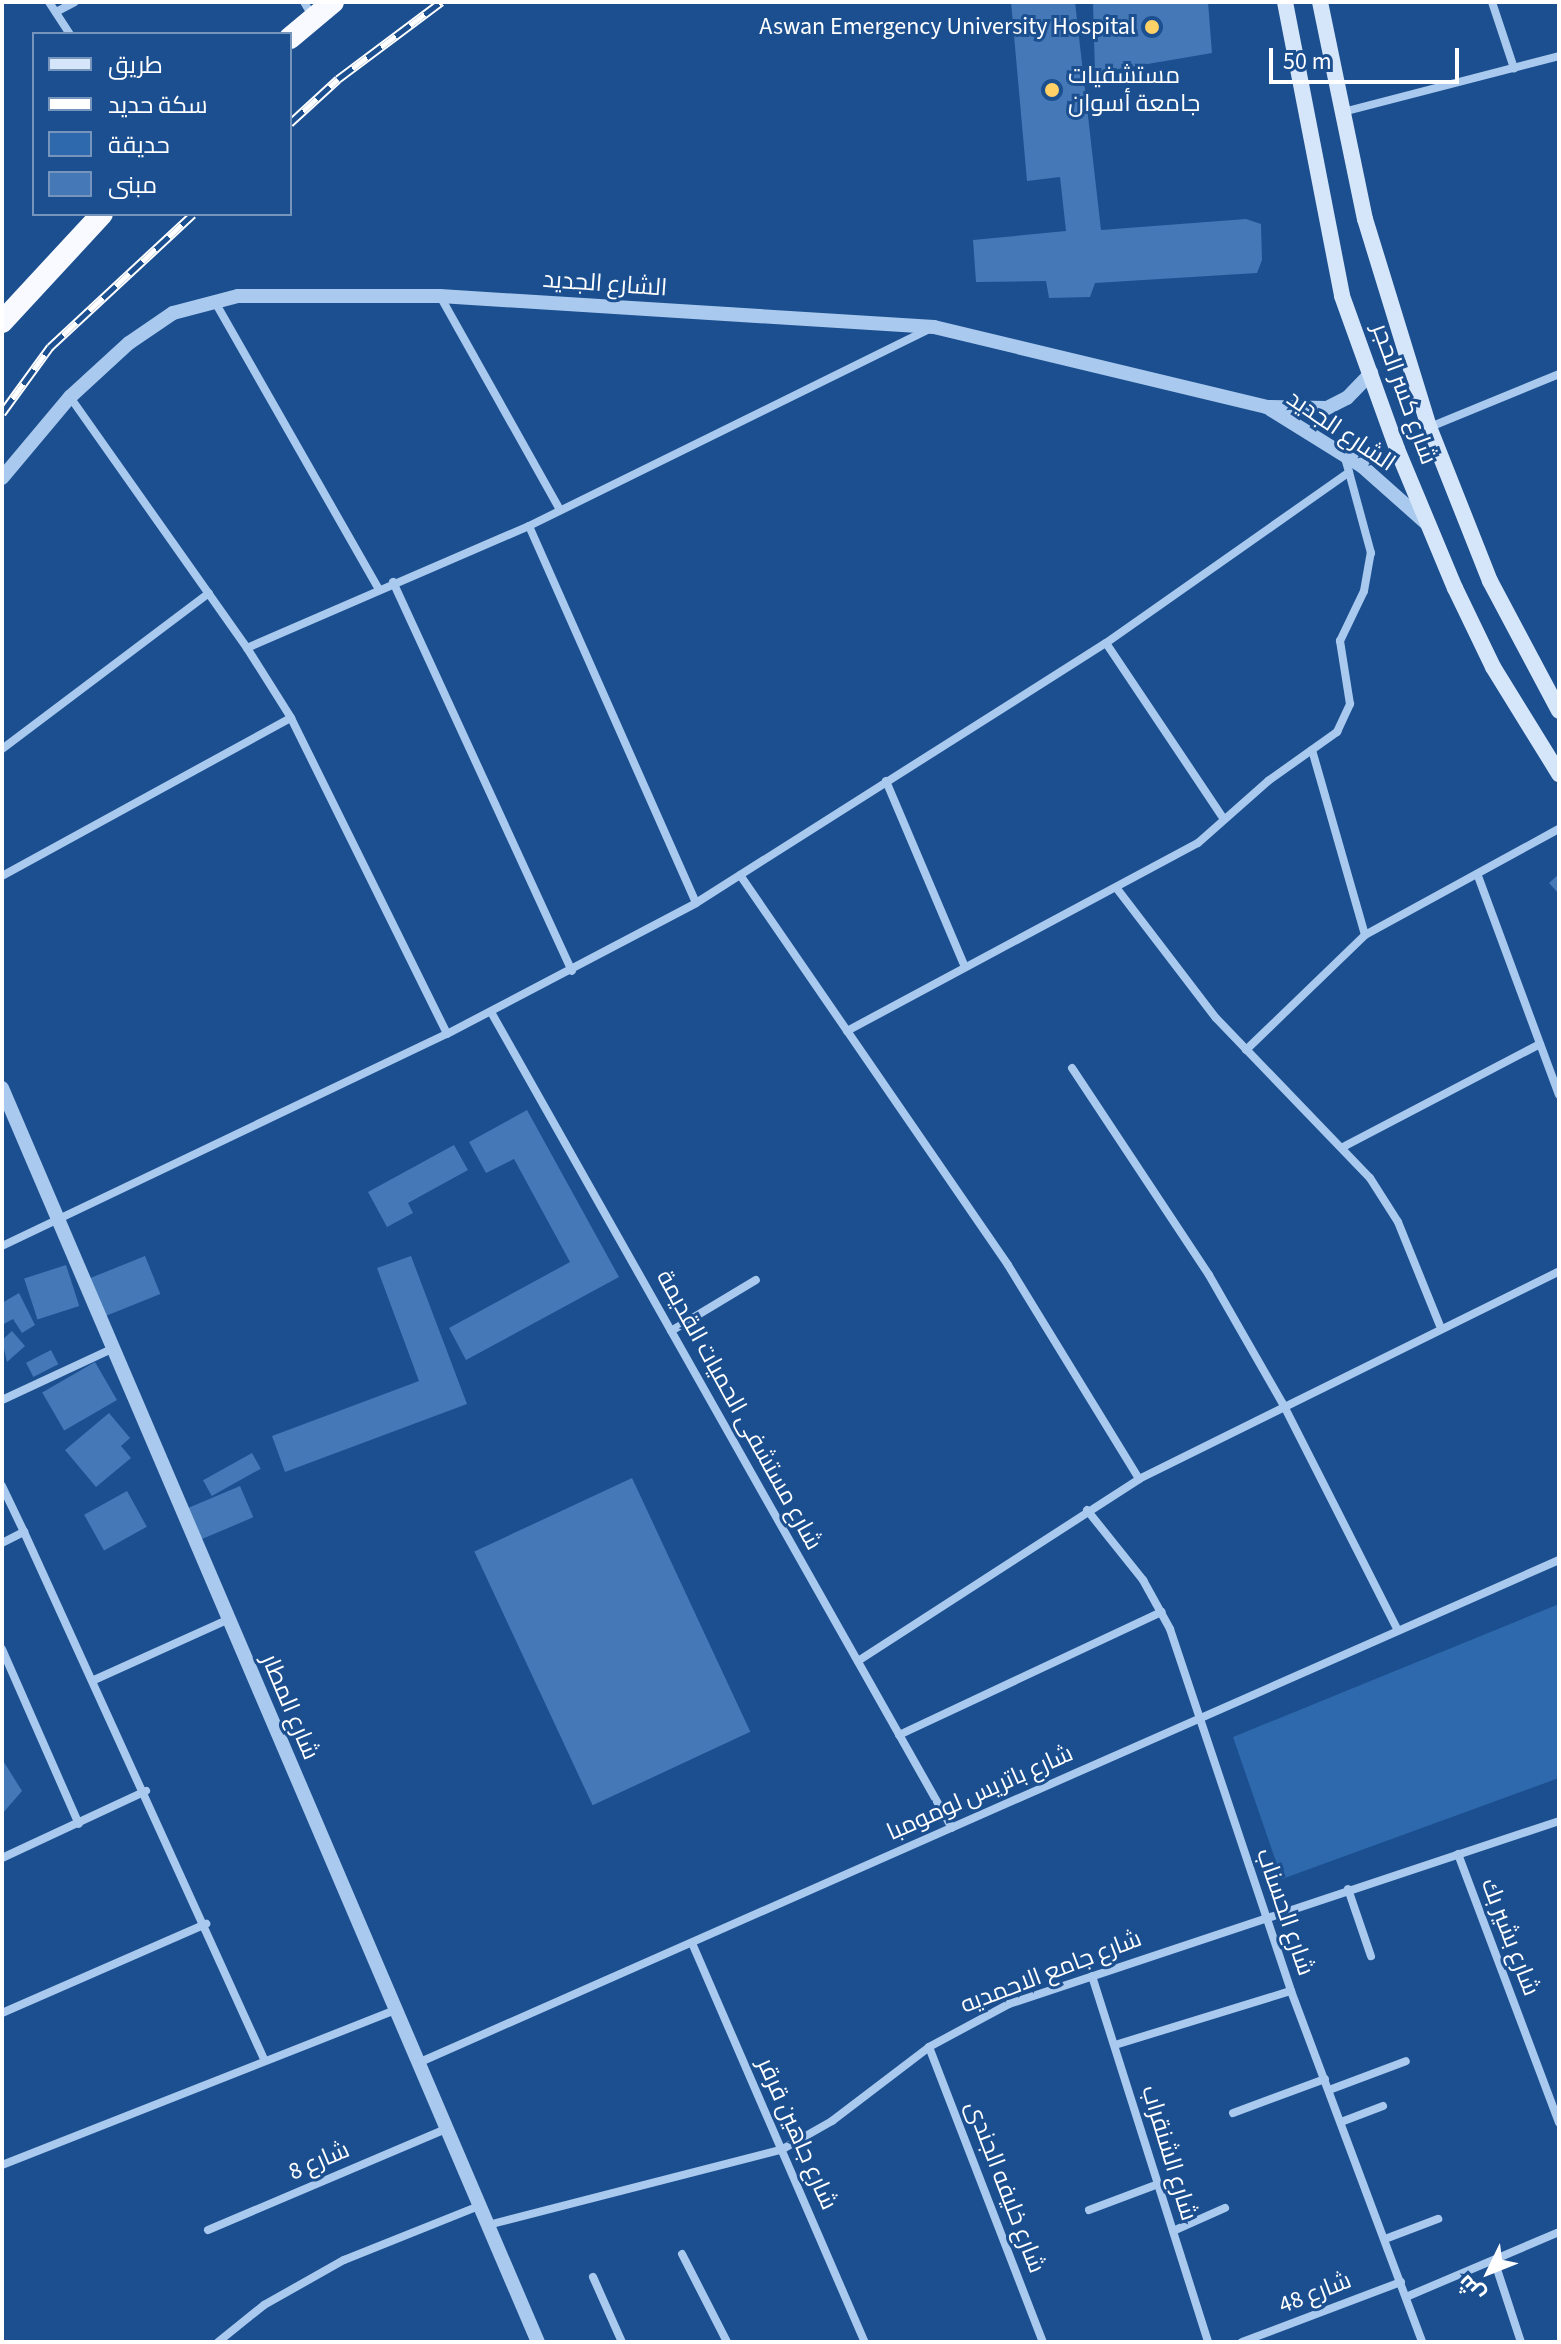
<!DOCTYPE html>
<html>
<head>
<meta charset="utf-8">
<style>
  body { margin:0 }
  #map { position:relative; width:1561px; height:2344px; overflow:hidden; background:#1b4f8f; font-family:"Source Sans 3",Cairo,sans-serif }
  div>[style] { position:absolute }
  .green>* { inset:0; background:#2e69ad }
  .building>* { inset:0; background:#4478b7; transform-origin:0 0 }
  .minor>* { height:8px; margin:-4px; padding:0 4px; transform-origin:4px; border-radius:4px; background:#a9c9ee }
  .tertiary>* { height:14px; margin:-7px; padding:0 7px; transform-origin:7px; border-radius:7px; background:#a9c9ee }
  .secondary>* { height:16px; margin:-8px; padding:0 8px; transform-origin:8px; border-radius:8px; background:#d6e6fa }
  .trunk>* { height:22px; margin:-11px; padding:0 11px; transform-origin:11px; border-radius:11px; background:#f8faff }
  .rail>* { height:9px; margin-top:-4.5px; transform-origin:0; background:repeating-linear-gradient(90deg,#1b4f8f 0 18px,#fff 0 36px); box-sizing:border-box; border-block:2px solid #fff }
  .dots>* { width:22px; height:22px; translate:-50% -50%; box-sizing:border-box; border:4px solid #1b4f8f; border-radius:50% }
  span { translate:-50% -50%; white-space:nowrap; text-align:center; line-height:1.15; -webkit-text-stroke:6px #1b4f8f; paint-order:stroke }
  .poi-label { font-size:24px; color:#fff }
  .right { translate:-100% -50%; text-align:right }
  .left { translate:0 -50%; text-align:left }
  .street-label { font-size:24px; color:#fff }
  .frame { position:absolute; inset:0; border:4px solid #fff; pointer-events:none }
  .legend { position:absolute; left:32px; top:32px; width:260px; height:184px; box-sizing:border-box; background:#1b4f8f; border:2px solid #7695bc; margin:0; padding:10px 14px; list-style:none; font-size:24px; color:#fff }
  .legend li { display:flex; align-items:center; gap:16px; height:40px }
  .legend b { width:40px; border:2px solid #7695bc }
  .north { position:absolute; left:1449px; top:2232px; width:80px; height:80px; -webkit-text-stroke:6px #1b4f8f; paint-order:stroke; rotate:227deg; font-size:22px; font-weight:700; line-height:32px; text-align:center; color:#fff }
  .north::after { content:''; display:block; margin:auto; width:28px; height:36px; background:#fff; clip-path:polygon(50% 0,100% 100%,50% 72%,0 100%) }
  .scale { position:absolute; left:1269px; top:48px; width:190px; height:36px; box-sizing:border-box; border:4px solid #fff; border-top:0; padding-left:10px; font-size:24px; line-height:28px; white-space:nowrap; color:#fff; -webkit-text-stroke:6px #1b4f8f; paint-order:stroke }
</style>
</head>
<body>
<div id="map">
  <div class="green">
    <i style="clip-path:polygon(1559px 1604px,1559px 1778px,1282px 1879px,1233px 1737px)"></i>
  </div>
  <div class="building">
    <i style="clip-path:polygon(1011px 2px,1075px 2px,1101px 230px,1246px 219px,1261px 224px,1262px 260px,1257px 273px,1095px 283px,1090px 297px,1049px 298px,1046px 281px,976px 282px,973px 240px,1066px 231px,1060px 177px,1027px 181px)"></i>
    <i style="clip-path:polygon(1093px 2px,1208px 2px,1212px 53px,1095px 73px)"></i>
    <i style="clip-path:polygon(1559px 874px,1559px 894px,1549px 883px)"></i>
    <i style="clip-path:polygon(527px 1110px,619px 1277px,466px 1360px,449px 1328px,570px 1262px,514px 1159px,486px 1173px,469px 1142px)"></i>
    <i style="clip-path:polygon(454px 1145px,468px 1170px,408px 1203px,413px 1213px,387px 1227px,368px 1192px)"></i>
    <i style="left:145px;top:1256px;width:41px;height:59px;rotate:68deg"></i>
    <i style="clip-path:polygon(411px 1256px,467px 1404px,285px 1472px,272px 1436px,419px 1381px,377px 1268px)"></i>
    <i style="left:66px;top:1265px;width:43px;height:44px;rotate:72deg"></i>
    <i style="clip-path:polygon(19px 1293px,35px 1325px,22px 1333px,13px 1319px,2px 1325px,2px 1303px)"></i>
    <i style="clip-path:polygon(12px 1331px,25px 1346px,7px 1362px,2px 1340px)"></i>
    <i style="left:51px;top:1350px;width:16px;height:28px;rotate:63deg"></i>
    <i style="left:95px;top:1362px;width:44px;height:61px;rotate:60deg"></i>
    <i style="clip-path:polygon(109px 1413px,130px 1438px,121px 1446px,131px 1458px,96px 1487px,65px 1450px)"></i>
    <i style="left:252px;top:1453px;width:18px;height:56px;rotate:61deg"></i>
    <i style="left:632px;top:1478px;width:280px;height:174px;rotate:65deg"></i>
    <i style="left:240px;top:1486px;width:34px;height:57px;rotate:67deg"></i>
    <i style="left:127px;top:1491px;width:41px;height:49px;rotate:61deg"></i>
    <i style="clip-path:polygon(2px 1759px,22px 1791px,2px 1814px)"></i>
  </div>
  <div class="minor">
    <i style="left:49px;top:2px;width:38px;rotate:57deg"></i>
    <i style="left:304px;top:2px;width:17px;rotate:59deg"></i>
    <i style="left:1492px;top:2px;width:70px;rotate:71.6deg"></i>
    <i style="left:56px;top:12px;width:21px;rotate:-28deg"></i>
    <i style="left:1343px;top:112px;width:223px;rotate:-14.5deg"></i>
    <i style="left:440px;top:296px;width:245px;rotate:60.7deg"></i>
    <i style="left:215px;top:302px;width:331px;rotate:60.3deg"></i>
    <i style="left:70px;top:397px;width:307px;rotate:54.8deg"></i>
    <i style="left:247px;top:648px;width:83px;rotate:57.8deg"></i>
    <i style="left:291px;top:718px;width:352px;rotate:63.7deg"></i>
    <i style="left:1430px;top:427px;width:139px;rotate:-22.3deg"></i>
    <i style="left:529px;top:526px;width:412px;rotate:66.1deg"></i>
    <i style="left:393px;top:582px;width:428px;rotate:65.3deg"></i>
    <i style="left:1106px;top:643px;width:212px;rotate:56.2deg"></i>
    <i style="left:247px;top:648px;width:307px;rotate:-23.4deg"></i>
    <i style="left:529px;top:526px;width:447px;rotate:-26.2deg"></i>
    <i style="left:2px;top:749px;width:259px;rotate:-37deg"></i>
    <i style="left:1312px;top:750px;width:192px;rotate:74deg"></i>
    <i style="left:886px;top:781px;width:200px;rotate:67deg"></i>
    <i style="left:740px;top:875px;width:473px;rotate:55.5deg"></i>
    <i style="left:1008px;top:1265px;width:251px;rotate:58.5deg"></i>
    <i style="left:2px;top:876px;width:329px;rotate:-28.7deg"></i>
    <i style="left:1478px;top:876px;width:233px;rotate:69.7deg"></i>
    <i style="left:1118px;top:890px;width:161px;rotate:52.6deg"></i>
    <i style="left:1216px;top:1018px;width:222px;rotate:46.1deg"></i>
    <i style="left:1370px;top:1178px;width:52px;rotate:57.5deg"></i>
    <i style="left:1398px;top:1222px;width:112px;rotate:68deg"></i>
    <i style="left:491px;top:1012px;width:937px;rotate:60.54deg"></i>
    <i style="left:847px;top:1031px;width:398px;rotate:-28.2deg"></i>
    <i style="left:1198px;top:843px;width:94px;rotate:-41.5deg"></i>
    <i style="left:1268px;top:781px;width:85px;rotate:-35.4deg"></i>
    <i style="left:1337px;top:732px;width:31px;rotate:-65deg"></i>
    <i style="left:1350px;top:704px;width:64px;rotate:-99deg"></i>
    <i style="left:1340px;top:641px;width:55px;rotate:-64.4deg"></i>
    <i style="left:1364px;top:591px;width:39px;rotate:-80deg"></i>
    <i style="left:1371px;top:553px;width:84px;rotate:-105.2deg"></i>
    <i style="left:1246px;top:1050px;width:165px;rotate:-44deg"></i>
    <i style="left:1365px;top:935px;width:221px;rotate:-28.7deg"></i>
    <i style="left:1072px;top:1068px;width:248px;rotate:56.5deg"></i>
    <i style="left:1209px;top:1275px;width:149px;rotate:60.2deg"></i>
    <i style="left:1283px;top:1404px;width:254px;rotate:63.1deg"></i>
    <i style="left:1343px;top:1147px;width:222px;rotate:-27.6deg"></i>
    <i style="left:2px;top:1246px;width:493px;rotate:-25.5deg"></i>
    <i style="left:447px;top:1034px;width:281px;rotate:-27.7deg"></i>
    <i style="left:696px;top:903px;width:485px;rotate:-32.4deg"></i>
    <i style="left:1106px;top:643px;width:297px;rotate:-35.1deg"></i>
    <i style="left:1349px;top:472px;width:15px;rotate:-106deg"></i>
    <i style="left:671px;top:1331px;width:99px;rotate:-31deg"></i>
    <i style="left:2px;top:1400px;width:123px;rotate:-24.9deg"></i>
    <i style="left:2px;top:1486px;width:51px;rotate:64.4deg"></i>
    <i style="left:1087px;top:1510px;width:90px;rotate:51.3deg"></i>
    <i style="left:1143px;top:1580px;width:56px;rotate:61.1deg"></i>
    <i style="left:1170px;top:1629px;width:382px;rotate:71.5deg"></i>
    <i style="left:1291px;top:1991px;width:375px;rotate:69.5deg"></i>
    <i style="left:2px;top:1543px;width:25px;rotate:-27deg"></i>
    <i style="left:24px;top:1532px;width:579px;rotate:65.52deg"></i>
    <i style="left:2px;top:1649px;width:191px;rotate:66.3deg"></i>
    <i style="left:858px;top:1661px;width:335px;rotate:-32.9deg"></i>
    <i style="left:1139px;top:1479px;width:469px;rotate:-26.3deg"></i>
    <i style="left:94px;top:1680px;width:148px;rotate:-24.3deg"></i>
    <i style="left:899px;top:1735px;width:290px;rotate:-25.1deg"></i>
    <i style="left:1458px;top:1854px;width:287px;rotate:69.4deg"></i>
    <i style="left:2px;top:1858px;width:159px;rotate:-25deg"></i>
    <i style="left:1348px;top:1889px;width:71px;rotate:71.1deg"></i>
    <i style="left:692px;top:1943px;width:435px;rotate:66.6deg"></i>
    <i style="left:1092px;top:1976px;width:384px;rotate:72.4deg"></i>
    <i style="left:2px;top:2013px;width:223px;rotate:-23.6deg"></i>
    <i style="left:1115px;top:2045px;width:184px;rotate:-17.1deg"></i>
    <i style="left:929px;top:2047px;width:316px;rotate:68.9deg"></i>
    <i style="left:418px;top:2063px;width:1247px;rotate:-23.79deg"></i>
    <i style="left:1329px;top:2090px;width:82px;rotate:-20.6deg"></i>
    <i style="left:1233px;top:2113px;width:98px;rotate:-20.3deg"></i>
    <i style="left:1341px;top:2122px;width:45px;rotate:-20.9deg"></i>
    <i style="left:2px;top:2165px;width:422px;rotate:-21.5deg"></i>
    <i style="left:1089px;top:2210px;width:74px;rotate:-20.6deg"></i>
    <i style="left:488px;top:2225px;width:302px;rotate:-14.4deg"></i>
    <i style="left:781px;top:2150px;width:59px;rotate:-29.6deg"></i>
    <i style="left:832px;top:2121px;width:122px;rotate:-37.3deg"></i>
    <i style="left:929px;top:2047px;width:91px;rotate:-28.3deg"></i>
    <i style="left:1009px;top:2004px;width:580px;rotate:-18.4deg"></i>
    <i style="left:208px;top:2230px;width:259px;rotate:-23deg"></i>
    <i style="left:1173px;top:2231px;width:57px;rotate:-23.9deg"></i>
    <i style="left:1385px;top:2239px;width:57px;rotate:-20.7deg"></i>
    <i style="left:682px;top:2254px;width:99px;rotate:62.9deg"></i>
    <i style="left:1494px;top:2260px;width:86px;rotate:71.8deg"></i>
    <i style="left:593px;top:2277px;width:71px;rotate:66deg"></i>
    <i style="left:1406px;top:2297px;width:166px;rotate:-23deg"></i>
    <i style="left:218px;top:2342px;width:59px;rotate:-38.8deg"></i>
    <i style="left:264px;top:2305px;width:92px;rotate:-29.4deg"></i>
    <i style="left:344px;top:2260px;width:145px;rotate:-21.8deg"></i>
    <i style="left:1242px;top:2342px;width:170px;rotate:-20.7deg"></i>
  </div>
  <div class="tertiary">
    <i style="left:1270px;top:409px;width:110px;rotate:31.9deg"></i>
    <i style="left:1363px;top:467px;width:84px;rotate:41.6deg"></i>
    <i style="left:2px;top:478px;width:106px;rotate:-50deg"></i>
    <i style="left:70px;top:397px;width:80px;rotate:-42.5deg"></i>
    <i style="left:129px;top:343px;width:53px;rotate:-34.3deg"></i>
    <i style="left:173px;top:313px;width:67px;rotate:-14.7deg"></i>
    <i style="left:238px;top:296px;width:202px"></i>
    <i style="left:440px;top:296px;width:495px;rotate:3.6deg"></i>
    <i style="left:934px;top:327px;width:342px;rotate:13.5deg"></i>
    <i style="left:1266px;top:407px;width:61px;rotate:0.9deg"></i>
    <i style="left:1327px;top:408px;width:22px;rotate:-27deg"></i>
    <i style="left:1347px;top:398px;width:35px;rotate:-46deg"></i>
    <i style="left:2px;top:1088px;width:1364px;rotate:66.86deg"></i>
  </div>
  <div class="secondary">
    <i style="left:1285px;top:2px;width:299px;rotate:79deg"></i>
    <i style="left:1342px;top:296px;width:163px;rotate:70.2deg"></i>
    <i style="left:1397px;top:449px;width:151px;rotate:67.4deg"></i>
    <i style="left:1455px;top:588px;width:88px;rotate:64.3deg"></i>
    <i style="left:1493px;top:667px;width:126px;rotate:58.3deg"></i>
    <i style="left:1320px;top:2px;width:222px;rotate:78.3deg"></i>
    <i style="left:1365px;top:219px;width:218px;rotate:72.9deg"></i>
    <i style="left:1429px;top:427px;width:166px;rotate:68.4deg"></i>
    <i style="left:1490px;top:581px;width:147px;rotate:62deg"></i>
  </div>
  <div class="trunk">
    <i style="left:290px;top:38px;width:56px;rotate:-39.9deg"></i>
    <i style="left:2px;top:322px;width:147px;rotate:-47.2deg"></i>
  </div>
  <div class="rail">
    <i style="left:290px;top:123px;width:65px;rotate:-42.5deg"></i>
    <i style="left:338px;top:79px;width:129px;rotate:-36.8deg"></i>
    <i style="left:2px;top:413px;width:82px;rotate:-54deg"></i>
    <i style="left:50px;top:347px;width:195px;rotate:-42.9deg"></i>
  </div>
  <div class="dots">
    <i style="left:1152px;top:27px;background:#ffd166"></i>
    <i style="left:1052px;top:90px;background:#ffd166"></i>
  </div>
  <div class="poi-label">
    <span class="right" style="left:1136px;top:27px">Aswan Emergency University Hospital</span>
    <span class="left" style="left:1068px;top:90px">مستشفيات<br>جامعة أسوان</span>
  </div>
  <div class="street-label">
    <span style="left:605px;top:284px;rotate:4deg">الشارع الجديد</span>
    <span style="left:1404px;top:394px;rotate:70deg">شارع كسر الحجر</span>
    <span style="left:1341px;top:431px;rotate:34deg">الشارع الجديد</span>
    <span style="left:739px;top:1410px;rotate:61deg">شارع مستشفى الحميات القديمة</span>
    <span style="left:290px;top:1707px;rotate:67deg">شارع المطار</span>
    <span style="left:980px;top:1793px;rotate:-24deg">شارع باتريس لومومبا</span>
    <span style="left:1285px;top:1912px;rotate:71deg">شارع الحسناب</span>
    <span style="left:1510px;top:1937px;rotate:69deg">شارع بشير بك</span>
    <span style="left:1051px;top:1972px;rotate:-21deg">شارع جامع الاحمديه</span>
    <span style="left:797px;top:2134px;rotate:66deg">شارع جاهين قرقر</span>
    <span style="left:1169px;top:2153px;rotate:73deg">شارع الشنقراب</span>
    <span style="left:319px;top:2161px;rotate:-23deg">شارع 8</span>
    <span style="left:1005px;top:2187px;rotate:69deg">شارع خليفه الجندى</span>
    <span style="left:1315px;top:2293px;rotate:-21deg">شارع 48</span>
  </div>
  <div class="frame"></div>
  <ul class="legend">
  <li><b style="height:10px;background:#d6e6fa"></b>طريق</li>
  <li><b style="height:10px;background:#fff"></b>سكة حديد</li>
  <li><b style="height:22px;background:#2e69ad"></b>حديقة</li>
  <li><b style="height:22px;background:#4478b7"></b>مبنى</li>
  </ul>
  <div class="north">ش</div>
  <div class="scale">50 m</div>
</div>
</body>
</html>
